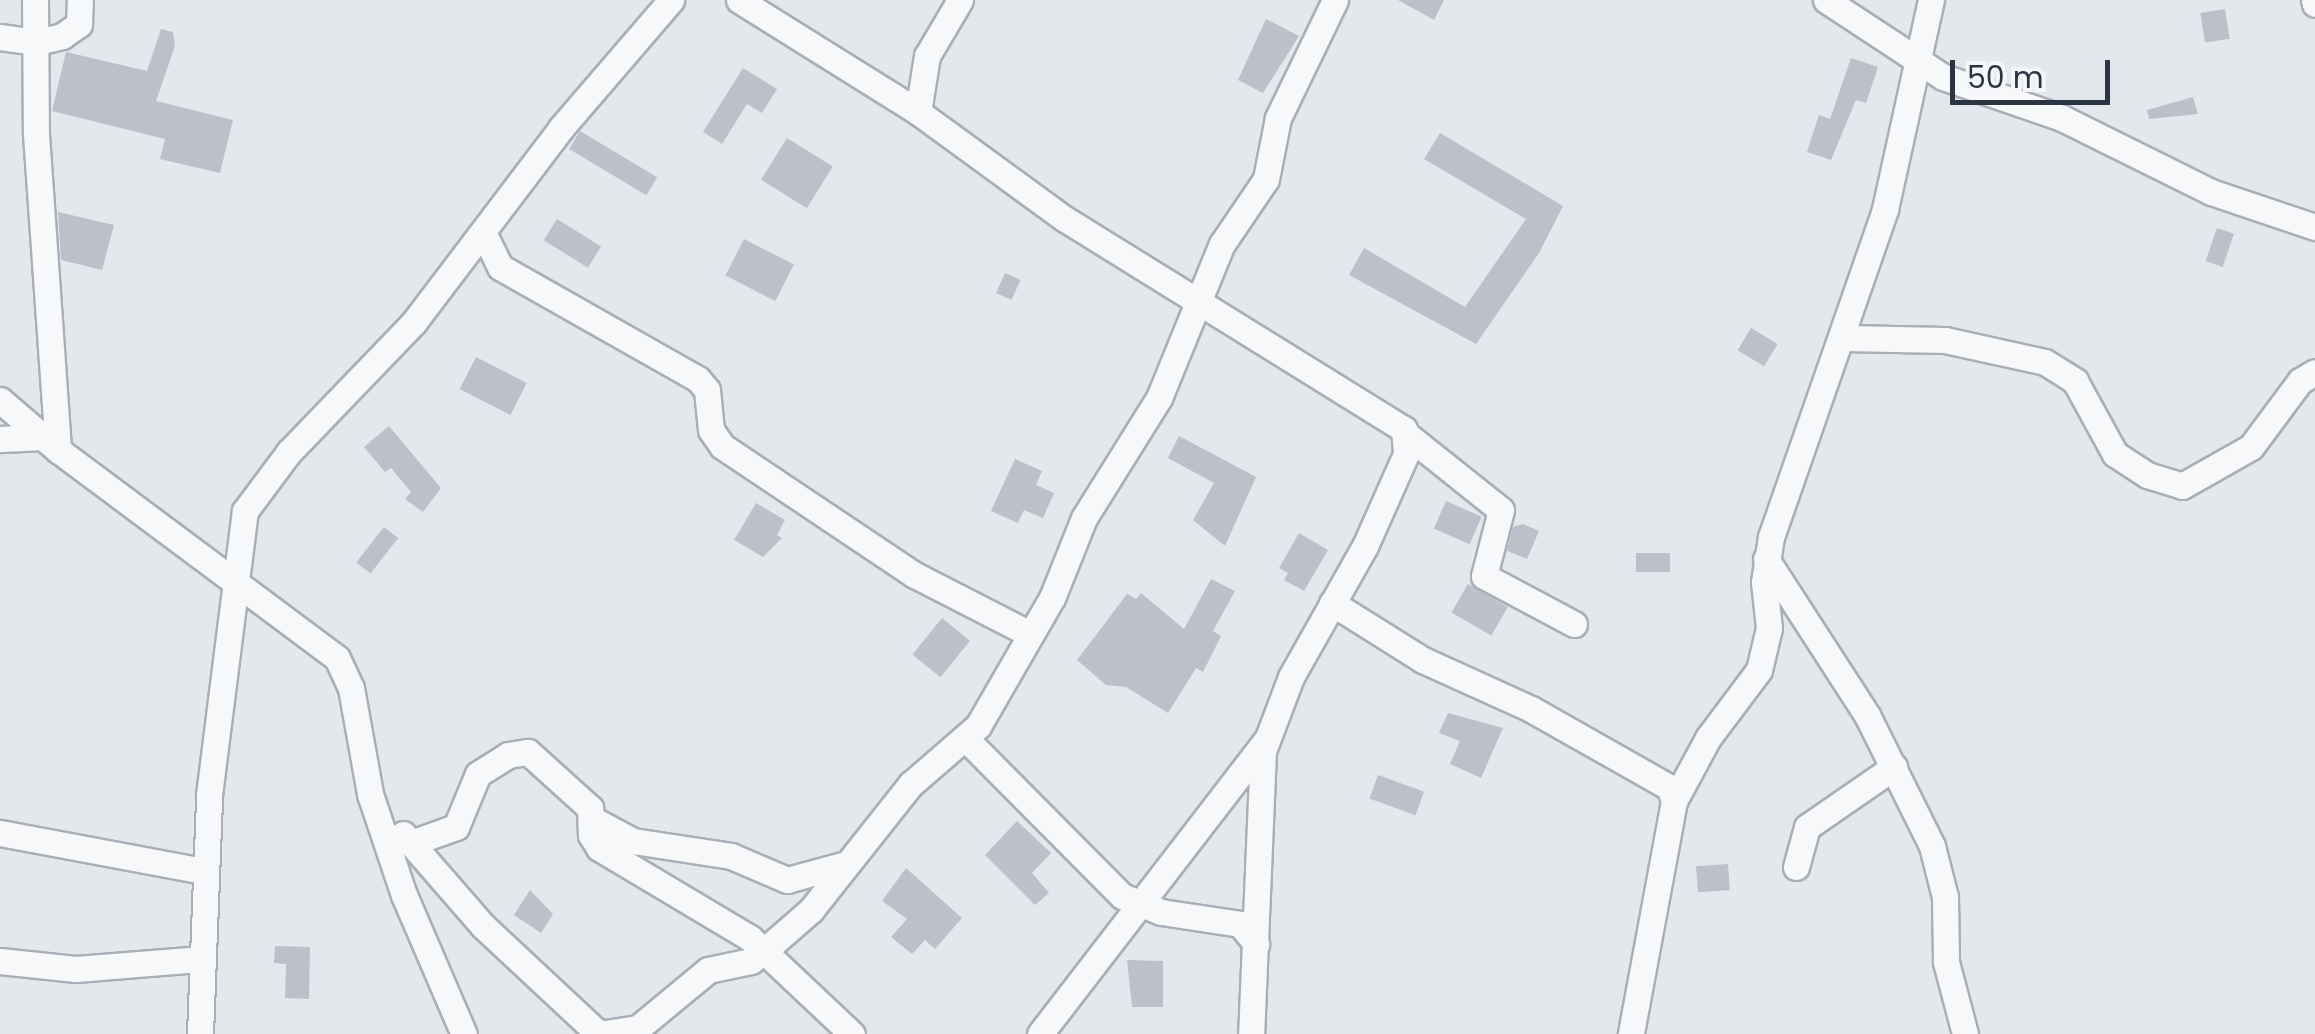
<!DOCTYPE html>
<html>
<head>
<meta charset="utf-8">
<style>
  body { margin:0 }
  #map { position:relative; width:2315px; height:1034px; overflow:hidden; background:#e4e7ec; font-family:Poppins,sans-serif }
  div>[style] { position:absolute }
  .building>* { inset:0; background:#bbc0ca; transform-origin:0 0 }
  .roads { filter:drop-shadow(2px 0 #a9aeb7) drop-shadow(-2px 0 #a9aeb7) drop-shadow(0 2px #a9aeb7) drop-shadow(0 -2px #a9aeb7) }
  .minor>* { height:25px; margin:-12.5px; padding:0 12.5px; transform-origin:12.5px; border-radius:12.5px; background:#f7f8fa }
  span { translate:-50% -50%; white-space:nowrap; text-align:center; line-height:1.15; -webkit-text-stroke:8px #f4f6f9; paint-order:stroke }
  .scale { position:absolute; left:1950px; top:60px; width:160px; height:45px; box-sizing:border-box; border:5px solid #2b3445; border-top:0; padding-left:12px; font-size:30px; line-height:35px; white-space:nowrap; color:#2b3445; -webkit-text-stroke:8px #f4f6f9; paint-order:stroke }
</style>
</head>
<body>
<div id="map">
  <div class="building">
    <i style="clip-path:polygon(1398px 0,1444px 0,1434px 20px)"></i>
    <i style="left:2225px;top:9px;width:30px;height:25px;rotate:81deg"></i>
    <i style="clip-path:polygon(1266px 19px,1299px 36px,1263px 93px,1238px 80px)"></i>
    <i style="clip-path:polygon(161px 29px,173px 32px,175px 46px,156px 101px,233px 120px,220px 173px,160px 159px,165px 139px,52px 111px,66px 52px,147px 71px)"></i>
    <i style="clip-path:polygon(1851px 58px,1878px 67px,1866px 103px,1856px 100px,1831px 160px,1807px 152px,1819px 115px,1830px 119px)"></i>
    <i style="clip-path:polygon(743px 68px,777px 89px,762px 113px,747px 104px,722px 144px,703px 132px)"></i>
    <i style="clip-path:polygon(2193px 97px,2198px 114px,2149px 119px,2147px 110px)"></i>
    <i style="left:580px;top:131px;width:90px;height:21px;rotate:31deg"></i>
    <i style="clip-path:polygon(1440px 133px,1563px 206px,1539px 253px,1476px 344px,1349px 275px,1364px 248px,1465px 307px,1526px 219px,1424px 159px)"></i>
    <i style="left:787px;top:138px;width:54px;height:49px;rotate:32deg"></i>
    <i style="clip-path:polygon(58px 212px,114px 225px,102px 270px,61px 260px)"></i>
    <i style="left:557px;top:219px;width:52px;height:25px;rotate:32deg"></i>
    <i style="left:2217px;top:228px;width:18px;height:35px;rotate:19deg"></i>
    <i style="left:744px;top:239px;width:56px;height:41px;rotate:27deg"></i>
    <i style="left:1005px;top:273px;width:17px;height:22px;rotate:24deg"></i>
    <i style="left:1751px;top:328px;width:31px;height:26px;rotate:31deg"></i>
    <i style="left:476px;top:357px;width:57px;height:36px;rotate:27deg"></i>
    <i style="clip-path:polygon(389px 426px,441px 488px,423px 512px,405px 499px,411px 492px,391px 468px,385px 472px,364px 447px)"></i>
    <i style="clip-path:polygon(1179px 436px,1256px 477px,1225px 546px,1193px 520px,1214px 483px,1168px 458px)"></i>
    <i style="clip-path:polygon(1015px 459px,1042px 471px,1036px 485px,1054px 493px,1043px 518px,1024px 510px,1018px 523px,991px 511px)"></i>
    <i style="left:1446px;top:501px;width:39px;height:30px;rotate:24deg"></i>
    <i style="clip-path:polygon(756px 503px,785px 520px,777px 535px,782px 538px,763px 557px,734px 540px)"></i>
    <i style="clip-path:polygon(1523px 524px,1539px 531px,1527px 559px,1507px 551px,1513px 527px)"></i>
    <i style="left:384px;top:527px;width:18px;height:45px;rotate:38deg"></i>
    <i style="clip-path:polygon(1299px 533px,1328px 550px,1304px 591px,1284px 580px,1288px 573px,1279px 568px)"></i>
    <i style="left:1636px;top:553px;width:34px;height:19px"></i>
    <i style="clip-path:polygon(1211px 579px,1235px 591px,1213px 631px,1221px 636px,1203px 672px,1196px 668px,1168px 713px,1126px 687px,1106px 685px,1077px 660px,1127px 594px,1136px 599px,1141px 593px,1184px 629px)"></i>
    <i style="left:1468px;top:584px;width:46px;height:33px;rotate:30deg"></i>
    <i style="left:942px;top:618px;width:36px;height:47px;rotate:39deg"></i>
    <i style="clip-path:polygon(1448px 713px,1503px 728px,1481px 778px,1450px 764px,1460px 741px,1439px 733px)"></i>
    <i style="left:1378px;top:775px;width:49px;height:25px;rotate:20deg"></i>
    <i style="clip-path:polygon(1017px 821px,1051px 853px,1032px 873px,1049px 893px,1035px 905px,985px 855px)"></i>
    <i style="left:1728px;top:864px;width:26px;height:32px;rotate:86deg"></i>
    <i style="clip-path:polygon(906px 868px,962px 918px,935px 949px,925px 940px,912px 954px,891px 937px,907px 919px,882px 901px)"></i>
    <i style="clip-path:polygon(530px 890px,553px 914px,541px 933px,514px 915px)"></i>
    <i style="clip-path:polygon(275px 946px,310px 947px,309px 999px,285px 998px,286px 964px,274px 963px)"></i>
    <i style="clip-path:polygon(1127px 960px,1163px 961px,1163px 1007px,1132px 1007px)"></i>
  </div>
  <div class="roads">
    <div class="minor">
      <i style="left:35px;top:0;width:134px;rotate:89.6deg"></i>
      <i style="left:36px;top:134px;width:317px;rotate:86deg"></i>
      <i style="left:739px;top:0;width:211px;rotate:32deg"></i>
      <i style="left:918px;top:112px;width:182px;rotate:36.1deg"></i>
      <i style="left:1065px;top:219px;width:399px;rotate:31.8deg"></i>
      <i style="left:1404px;top:429px;width:25px;rotate:85deg"></i>
      <i style="left:1406px;top:454px;width:101px;rotate:114deg"></i>
      <i style="left:1365px;top:546px;width:150px;rotate:119.5deg"></i>
      <i style="left:1291px;top:677px;width:79px;rotate:110.7deg"></i>
      <i style="left:1263px;top:751px;width:283px;rotate:92.4deg"></i>
      <i style="left:1826px;top:0;width:140px;rotate:33.3deg"></i>
      <i style="left:1943px;top:77px;width:126px;rotate:19deg"></i>
      <i style="left:2062px;top:118px;width:166px;rotate:26.4deg"></i>
      <i style="left:2211px;top:192px;width:110px;rotate:18.6deg"></i>
      <i style="left:2314px;top:0;width:4px;rotate:76deg"></i>
      <i style="left:0;top:37px;width:37px;rotate:8deg"></i>
      <i style="left:37px;top:42px;width:26px;rotate:-13deg"></i>
      <i style="left:62px;top:36px;width:21px;rotate:-35deg"></i>
      <i style="left:79px;top:24px;width:24px;rotate:-88deg"></i>
      <i style="left:918px;top:112px;width:57px;rotate:-80.9deg"></i>
      <i style="left:927px;top:56px;width:65px;rotate:-59.5deg"></i>
      <i style="left:483px;top:232px;width:39px;rotate:64deg"></i>
      <i style="left:500px;top:267px;width:227px;rotate:29.5deg"></i>
      <i style="left:698px;top:379px;width:14px;rotate:51deg"></i>
      <i style="left:707px;top:390px;width:40px;rotate:84.3deg"></i>
      <i style="left:711px;top:430px;width:19px;rotate:55deg"></i>
      <i style="left:722px;top:446px;width:232px;rotate:33.8deg"></i>
      <i style="left:915px;top:575px;width:129px;rotate:27.2deg"></i>
      <i style="left:1845px;top:338px;width:100px;rotate:1.1deg"></i>
      <i style="left:1945px;top:340px;width:102px;rotate:12.4deg"></i>
      <i style="left:2045px;top:362px;width:36px;rotate:32deg"></i>
      <i style="left:2075px;top:381px;width:83px;rotate:61.3deg"></i>
      <i style="left:2115px;top:454px;width:38px;rotate:33deg"></i>
      <i style="left:2147px;top:475px;width:37px;rotate:17deg"></i>
      <i style="left:2182px;top:486px;width:79px;rotate:-29.5deg"></i>
      <i style="left:2251px;top:447px;width:82px;rotate:-53.4deg"></i>
      <i style="left:2300px;top:381px;width:17px;rotate:-31deg"></i>
      <i style="left:0;top:400px;width:77px;rotate:40.8deg"></i>
      <i style="left:58px;top:450px;width:348px;rotate:36.7deg"></i>
      <i style="left:337px;top:658px;width:33px;rotate:65deg"></i>
      <i style="left:351px;top:688px;width:108px;rotate:79.8deg"></i>
      <i style="left:370px;top:794px;width:107px;rotate:71.4deg"></i>
      <i style="left:404px;top:895px;width:151px;rotate:66.7deg"></i>
      <i style="left:1407px;top:435px;width:120px;rotate:38.6deg"></i>
      <i style="left:1501px;top:510px;width:68px;rotate:104.4deg"></i>
      <i style="left:1484px;top:576px;width:102px;rotate:28.1deg"></i>
      <i style="left:0;top:439px;width:42px;rotate:-2.7deg"></i>
      <i style="left:1766px;top:559px;width:186px;rotate:57.1deg"></i>
      <i style="left:1867px;top:715px;width:146px;rotate:63.6deg"></i>
      <i style="left:1932px;top:846px;width:53px;rotate:75.7deg"></i>
      <i style="left:1945px;top:897px;width:65px;rotate:89.1deg"></i>
      <i style="left:1946px;top:962px;width:74px;rotate:75.2deg"></i>
      <i style="left:1332px;top:603px;width:107px;rotate:32.1deg"></i>
      <i style="left:1423px;top:660px;width:119px;rotate:24.4deg"></i>
      <i style="left:1531px;top:709px;width:159px;rotate:29.5deg"></i>
      <i style="left:1669px;top:787px;width:15px;rotate:70deg"></i>
      <i style="left:1674px;top:801px;width:237px;rotate:100.5deg"></i>
      <i style="left:966px;top:739px;width:221px;rotate:45.2deg"></i>
      <i style="left:1122px;top:896px;width:42px;rotate:22.3deg"></i>
      <i style="left:1161px;top:912px;width:80px;rotate:8.6deg"></i>
      <i style="left:1240px;top:924px;width:26px;rotate:51deg"></i>
      <i style="left:1674px;top:801px;width:72px;rotate:-61.6deg"></i>
      <i style="left:1708px;top:738px;width:85px;rotate:-53.1deg"></i>
      <i style="left:1759px;top:670px;width:43px;rotate:-76.6deg"></i>
      <i style="left:1769px;top:628px;width:46px;rotate:-96.2deg"></i>
      <i style="left:1764px;top:582px;width:46px;rotate:-81.2deg"></i>
      <i style="left:1771px;top:537px;width:347px;rotate:-70.8deg"></i>
      <i style="left:1885px;top:209px;width:214px;rotate:-77.6deg"></i>
      <i style="left:592px;top:819px;width:47px;rotate:28.2deg"></i>
      <i style="left:633px;top:841px;width:99px;rotate:8.7deg"></i>
      <i style="left:731px;top:856px;width:61px;rotate:23.2deg"></i>
      <i style="left:787px;top:880px;width:57px;rotate:-15.3deg"></i>
      <i style="left:0;top:833px;width:208px;rotate:10.6deg"></i>
      <i style="left:403px;top:834px;width:122px;rotate:49deg"></i>
      <i style="left:483px;top:926px;width:158px;rotate:43deg"></i>
      <i style="left:411px;top:843px;width:48px;rotate:-19.6deg"></i>
      <i style="left:456px;top:827px;width:57px;rotate:-67.5deg"></i>
      <i style="left:478px;top:774px;width:36px;rotate:-32deg"></i>
      <i style="left:508px;top:755px;width:20px;rotate:-9deg"></i>
      <i style="left:528px;top:752px;width:84px;rotate:42.1deg"></i>
      <i style="left:590px;top:808px;width:27px;rotate:88deg"></i>
      <i style="left:591px;top:835px;width:15px;rotate:58deg"></i>
      <i style="left:599px;top:848px;width:176px;rotate:30.8deg"></i>
      <i style="left:750px;top:938px;width:140px;rotate:43.3deg"></i>
      <i style="left:1796px;top:867px;width:41px;rotate:-74.6deg"></i>
      <i style="left:1807px;top:827px;width:106px;rotate:-34.6deg"></i>
      <i style="left:0;top:961px;width:76px;rotate:6deg"></i>
      <i style="left:76px;top:969px;width:123px;rotate:-4.6deg"></i>
      <i style="left:200px;top:1034px;width:239px;rotate:-87.8deg"></i>
      <i style="left:209px;top:795px;width:286px;rotate:-82.8deg"></i>
      <i style="left:245px;top:511px;width:74px;rotate:-53.3deg"></i>
      <i style="left:289px;top:452px;width:180px;rotate:-46.1deg"></i>
      <i style="left:414px;top:322px;width:243px;rotate:-52.8deg"></i>
      <i style="left:561px;top:128px;width:169px;rotate:-49.3deg"></i>
      <i style="left:598px;top:1034px;width:40px;rotate:-8.5deg"></i>
      <i style="left:638px;top:1028px;width:91px;rotate:-39.6deg"></i>
      <i style="left:708px;top:970px;width:44px;rotate:-11.8deg"></i>
      <i style="left:751px;top:961px;width:16px;rotate:-38deg"></i>
      <i style="left:764px;top:951px;width:62px;rotate:-41.1deg"></i>
      <i style="left:811px;top:910px;width:161px;rotate:-51.6deg"></i>
      <i style="left:911px;top:784px;width:89px;rotate:-40.9deg"></i>
      <i style="left:978px;top:726px;width:148px;rotate:-60deg"></i>
      <i style="left:1052px;top:598px;width:86px;rotate:-68.2deg"></i>
      <i style="left:1084px;top:518px;width:142px;rotate:-58deg"></i>
      <i style="left:1159px;top:398px;width:166px;rotate:-67.8deg"></i>
      <i style="left:1222px;top:244px;width:78px;rotate:-55.9deg"></i>
      <i style="left:1266px;top:179px;width:62px;rotate:-78.9deg"></i>
      <i style="left:1278px;top:118px;width:131px;rotate:-64.2deg"></i>
      <i style="left:1040px;top:1034px;width:372px;rotate:-52.4deg"></i>
    </div>
  </div>
  <div class="scale">50 m</div>
</div>
</body>
</html>
